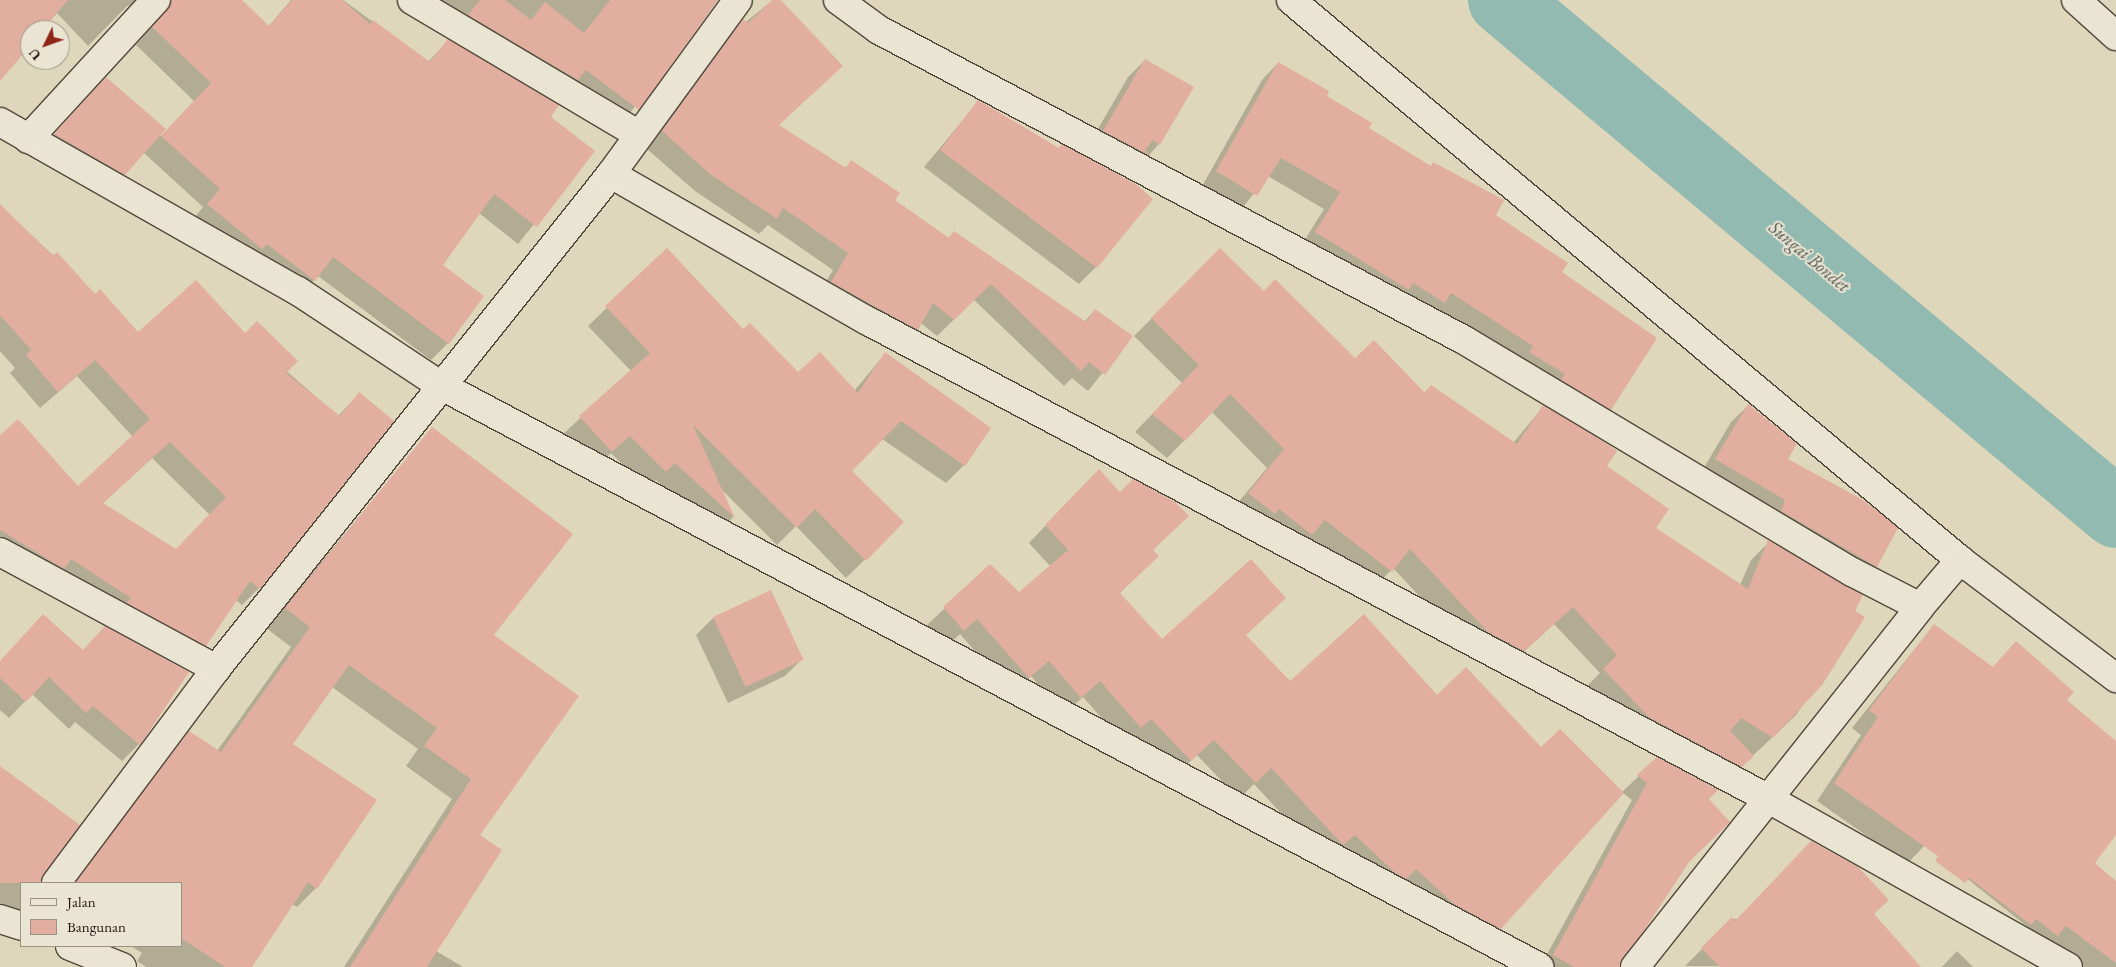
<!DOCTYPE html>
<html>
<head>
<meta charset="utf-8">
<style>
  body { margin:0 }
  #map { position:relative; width:2116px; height:967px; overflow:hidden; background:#dfd7bb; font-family:"EB Garamond",serif }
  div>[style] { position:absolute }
  .shadow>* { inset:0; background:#0003 }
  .river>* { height:70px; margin:-35px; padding:0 35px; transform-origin:35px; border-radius:35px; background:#93bab1 }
  .building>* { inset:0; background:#e1ae9f; transform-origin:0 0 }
  .roads { filter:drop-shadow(1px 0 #52473c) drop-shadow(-1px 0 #52473c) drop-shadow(0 1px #52473c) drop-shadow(0 -1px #52473c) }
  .minor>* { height:28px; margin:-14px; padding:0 14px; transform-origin:14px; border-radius:14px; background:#eae5d3 }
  span { translate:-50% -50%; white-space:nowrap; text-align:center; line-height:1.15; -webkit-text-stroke:4px #eae5d3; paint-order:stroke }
  .water-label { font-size:18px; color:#4a504a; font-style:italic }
  .legend { position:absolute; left:20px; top:882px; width:162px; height:65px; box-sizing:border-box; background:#eae5d3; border:1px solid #9a9386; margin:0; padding:6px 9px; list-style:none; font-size:15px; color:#231712 }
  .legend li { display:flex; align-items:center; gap:10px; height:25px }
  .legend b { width:25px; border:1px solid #9a9386 }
  .north { position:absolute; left:20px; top:20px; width:50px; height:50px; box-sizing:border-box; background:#eae5d3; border:1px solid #9a9386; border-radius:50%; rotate:228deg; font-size:14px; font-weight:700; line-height:20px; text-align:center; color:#231712 }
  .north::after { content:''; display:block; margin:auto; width:18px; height:22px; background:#8f2418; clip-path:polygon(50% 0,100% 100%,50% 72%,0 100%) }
</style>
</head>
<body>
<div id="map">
  <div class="shadow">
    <i style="clip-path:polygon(0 0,240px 0,268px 27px,291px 0,343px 0,428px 62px,448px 41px,593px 151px,518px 244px,479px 213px,441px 266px,448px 343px,431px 360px,318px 276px,297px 298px,191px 222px,203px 207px,144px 153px,110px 189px,40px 150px,92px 94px,161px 136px,194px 101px,136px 45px,155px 21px,142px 2px,127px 6px,88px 46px,57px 13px,42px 30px,30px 30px,30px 44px,0 79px)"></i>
    <i style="clip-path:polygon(407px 0,716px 0,620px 126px)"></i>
    <i style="clip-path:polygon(773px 0,779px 0,778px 126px,845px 168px,851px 162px,893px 201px,947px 239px,954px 232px,1084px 322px,1095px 310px,1131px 337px,1088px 391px,1072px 378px,1064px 386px,974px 300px,937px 336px,921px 323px,901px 346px,816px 298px,833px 270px,768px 225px,759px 234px,695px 191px,646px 148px,727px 37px)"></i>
    <i style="clip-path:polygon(1145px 60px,1159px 144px,1133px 173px,1087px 148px,1128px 77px)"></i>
    <i style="clip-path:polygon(1278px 63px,1367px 128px,1430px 167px,1433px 164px,1560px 272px,1610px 409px,1594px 425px,1299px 249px,1324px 209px,1268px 176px,1239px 212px,1201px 188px,1262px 80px)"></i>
    <i style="clip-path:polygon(978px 102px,1096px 267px,1079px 284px,924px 167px)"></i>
    <i style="clip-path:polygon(evenodd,0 206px,138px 334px,245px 335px,338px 416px,359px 394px,259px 588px,242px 605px,236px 600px,188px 663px,0 556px,0 437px,78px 488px,133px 437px,77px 376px,40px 408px,10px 373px,15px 368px,0 351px,0 206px,152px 458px,210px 515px,176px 550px,102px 504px,152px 458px)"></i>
    <i style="clip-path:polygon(667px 250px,743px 331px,798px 374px,854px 391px,885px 354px,964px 465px,946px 483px,882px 439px,851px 471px,903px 522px,846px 578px,796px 526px,777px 545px,721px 489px,733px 517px,716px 535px,656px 480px,647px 489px,611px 453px,593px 470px,562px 435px,631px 371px,588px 326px)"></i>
    <i style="clip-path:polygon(1220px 250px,1264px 292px,1355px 360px,1424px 393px,1431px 386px,1513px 443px,1543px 407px,1605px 466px,1655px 528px,1740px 585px,1751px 560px,1769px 542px,1863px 617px,1796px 715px,1723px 784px,1586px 687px,1600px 673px,1554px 624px,1505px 669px,1470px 650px,1393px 568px,1373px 589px,1308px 538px,1293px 552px,1231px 511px,1267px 468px,1212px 412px,1167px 458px,1135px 432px,1182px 383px,1134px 336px)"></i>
    <i style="clip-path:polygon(1748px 406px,1786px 459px,1896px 529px,1876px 567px,1859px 584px,1699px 476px,1731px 422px)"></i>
    <i style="clip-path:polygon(433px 429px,492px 635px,478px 836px,436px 951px,463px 967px,344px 967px,452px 799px,406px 766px,418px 749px,332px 687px,292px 744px,316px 888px,297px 907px,292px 904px,250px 967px,146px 967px,137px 961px,142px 953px,131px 946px,181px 946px,181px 883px,72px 883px,189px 733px,217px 751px,291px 647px,266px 628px)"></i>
    <i style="clip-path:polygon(1082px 487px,1152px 550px,1119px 594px,1162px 641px,1245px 636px,1290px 683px,1436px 697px,1621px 793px,1657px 759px,1707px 799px,1687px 862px,1618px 967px,1540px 967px,1632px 800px,1623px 793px,1483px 945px,1325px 861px,1254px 784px,1239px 799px,1197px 755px,1174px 777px,1133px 735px,1124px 743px,1083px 697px,1064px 714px,1031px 676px,1012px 694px,960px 634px,946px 647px,927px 625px,990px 566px,1019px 594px,1051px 567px,1029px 543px)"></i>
    <i style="clip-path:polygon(770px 592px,802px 659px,785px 676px,728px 703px,696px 635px,713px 618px)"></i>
    <i style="clip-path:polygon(1934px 625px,1992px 668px,2016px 643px,2065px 700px,2116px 743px,2116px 833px,2093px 863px,2116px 882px,2116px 967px,2078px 967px,1925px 845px,1907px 864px,1817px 801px,1861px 735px,1852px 728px)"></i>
    <i style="clip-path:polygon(82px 651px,187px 673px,139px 744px,122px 761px,75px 722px,69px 729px,32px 694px,9px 718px,0 710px,0 661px)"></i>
    <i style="clip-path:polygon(0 768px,42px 873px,41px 883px,21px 883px,21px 913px,0 926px)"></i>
    <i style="clip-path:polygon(1873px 915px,1920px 967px,1685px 966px,1732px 919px)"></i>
    <i style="clip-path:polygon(1957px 951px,1973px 967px,1942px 967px)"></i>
  </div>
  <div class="river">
    <i style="left:1503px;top:0;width:799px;rotate:39.92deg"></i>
  </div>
  <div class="building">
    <i style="clip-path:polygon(0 0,68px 0,42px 30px,30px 30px,30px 46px,0 81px)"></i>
    <i style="clip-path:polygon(171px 0,242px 0,269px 26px,292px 0,342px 0,370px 24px,373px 20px,430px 62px,448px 39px,559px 105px,551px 117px,595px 151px,537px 227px,494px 194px,443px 265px,484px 296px,449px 344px,333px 257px,315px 281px,267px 244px,262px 249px,207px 204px,220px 189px,161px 136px,211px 83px,152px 27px)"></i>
    <i style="clip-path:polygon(480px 0,505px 0,531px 20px,545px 2px,584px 33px,610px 0,718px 0,639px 110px,586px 70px,578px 80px,468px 15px)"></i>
    <i style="clip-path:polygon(772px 0,781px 0,843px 66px,779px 125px,846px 168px,851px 160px,900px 193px,895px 200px,949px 238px,954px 231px,1086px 322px,1095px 309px,1133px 336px,1105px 375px,1089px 362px,1081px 371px,991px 284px,954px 320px,933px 303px,918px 330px,876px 307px,831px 282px,848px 253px,783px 208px,777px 219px,711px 175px,662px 131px,743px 19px,748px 23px)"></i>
    <i style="clip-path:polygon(1145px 59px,1194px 87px,1160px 145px,1153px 140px,1145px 150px,1151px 156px,1103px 131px)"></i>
    <i style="clip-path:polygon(1278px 62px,1329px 91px,1327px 96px,1372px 123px,1369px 128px,1431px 166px,1433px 162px,1504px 200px,1496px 215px,1568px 263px,1562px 272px,1657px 338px,1611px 410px,1561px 380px,1565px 374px,1529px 352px,1533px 346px,1451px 293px,1445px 303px,1413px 283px,1409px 290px,1315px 232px,1340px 192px,1281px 158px,1257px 196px,1216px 171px)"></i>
    <i style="clip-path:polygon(106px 77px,166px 129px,125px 175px,54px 134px)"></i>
    <i style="clip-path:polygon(978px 100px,1059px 148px,1062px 144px,1137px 185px,1153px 199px,1097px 268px,940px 150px)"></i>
    <i style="clip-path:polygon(evenodd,0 204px,53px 256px,57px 252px,95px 294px,100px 289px,138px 332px,196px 280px,245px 333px,257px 321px,298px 361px,286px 373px,340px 416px,359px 392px,394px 421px,260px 589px,250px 581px,206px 646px,126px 603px,131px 598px,71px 559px,64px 569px,0 530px,0 435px,18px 419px,78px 486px,150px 419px,95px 360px,58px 392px,26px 355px,31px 350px,0 315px,0 204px,170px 442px,226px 497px,176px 549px,103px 503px,170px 442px)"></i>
    <i style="clip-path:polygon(667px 248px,743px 329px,750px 323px,798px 372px,820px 352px,858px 393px,885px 352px,991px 428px,965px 466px,901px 421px,852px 471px,904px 522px,866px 561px,815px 509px,797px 528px,693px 425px,735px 518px,675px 463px,666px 472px,630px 436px,612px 452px,579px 416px,650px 353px,605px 306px)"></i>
    <i style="clip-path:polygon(1220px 248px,1264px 291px,1275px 279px,1355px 358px,1374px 340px,1425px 393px,1431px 385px,1517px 444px,1543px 405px,1598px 438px,1617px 451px,1607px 466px,1669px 509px,1656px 528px,1748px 589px,1768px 540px,1863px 595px,1855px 611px,1865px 617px,1822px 685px,1773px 738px,1741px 718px,1730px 731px,1754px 756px,1742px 767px,1650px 718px,1603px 669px,1617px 655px,1573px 607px,1524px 651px,1488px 632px,1410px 549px,1392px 572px,1325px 520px,1312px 535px,1279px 509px,1275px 514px,1248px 493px,1284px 449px,1230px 394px,1185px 441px,1152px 414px,1199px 365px,1151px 318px)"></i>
    <i style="clip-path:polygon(1748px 404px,1797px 444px,1788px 459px,1863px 500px,1898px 528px,1877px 567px,1781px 511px,1785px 500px,1715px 459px)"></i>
    <i style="clip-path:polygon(432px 427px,573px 534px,494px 635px,579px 696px,480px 835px,502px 850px,427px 967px,350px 967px,471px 779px,424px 746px,437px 728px,349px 665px,293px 744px,377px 800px,317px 889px,308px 882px,252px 967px,225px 967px,181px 938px,181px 883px,75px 883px,189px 731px,221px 752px,310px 627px,285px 608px)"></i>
    <i style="clip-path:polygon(1099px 469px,1120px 492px,1133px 479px,1175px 502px,1189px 516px,1153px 550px,1159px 556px,1120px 593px,1162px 639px,1251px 559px,1286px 598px,1246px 635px,1290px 681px,1364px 614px,1437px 695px,1466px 667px,1541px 747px,1560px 729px,1624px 793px,1501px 929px,1454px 904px,1416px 869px,1406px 879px,1394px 872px,1355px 835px,1343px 845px,1271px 768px,1256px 783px,1214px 740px,1191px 761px,1151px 719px,1141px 728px,1100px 681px,1081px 698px,1049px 661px,1029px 678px,977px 619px,964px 631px,943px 607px,990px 564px,1019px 592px,1068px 550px,1045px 525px)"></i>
    <i style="left:771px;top:590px;width:77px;height:64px;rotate:65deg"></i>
    <i style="clip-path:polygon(43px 614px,83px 650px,105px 626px,189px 672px,140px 745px,93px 706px,86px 713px,49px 677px,26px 702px,0 678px,0 661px)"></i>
    <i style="clip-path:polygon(1934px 624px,1993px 667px,2016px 641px,2074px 692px,2067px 700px,2116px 741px,2116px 835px,2095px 863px,2116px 881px,2116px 963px,2066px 926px,2058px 936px,2036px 919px,2031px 925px,1969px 878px,1965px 883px,1935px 861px,1938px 856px,1834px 783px,1878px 717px,1869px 710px)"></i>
    <i style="clip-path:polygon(1657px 757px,1718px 790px,1709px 799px,1730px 822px,1689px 862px,1620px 967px,1574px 967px,1553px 955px,1647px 783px,1637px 775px)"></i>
    <i style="clip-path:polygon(0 766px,80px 825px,41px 883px,0 883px)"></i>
    <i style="clip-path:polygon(1811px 841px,1858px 867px,1889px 900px,1874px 914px,1921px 967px,1720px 967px,1701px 948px,1732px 917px,1735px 921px)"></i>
  </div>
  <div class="roads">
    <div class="minor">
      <i style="left:412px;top:0;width:263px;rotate:30.7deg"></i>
      <i style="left:838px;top:0;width:51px;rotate:36.2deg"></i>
      <i style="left:879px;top:30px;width:662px;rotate:27.92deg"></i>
      <i style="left:1464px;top:340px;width:452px;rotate:30.9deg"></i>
      <i style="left:1852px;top:572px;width:76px;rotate:27.2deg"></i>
      <i style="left:1920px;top:607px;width:62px;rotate:-49.6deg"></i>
      <i style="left:1291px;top:0;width:872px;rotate:39.93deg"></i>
      <i style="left:1960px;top:560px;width:196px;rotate:37.1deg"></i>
      <i style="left:2076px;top:0;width:54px;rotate:42deg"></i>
      <i style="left:0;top:122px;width:343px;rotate:29.6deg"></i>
      <i style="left:298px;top:291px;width:170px;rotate:33.5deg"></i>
      <i style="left:440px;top:385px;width:1244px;rotate:27.9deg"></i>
      <i style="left:28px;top:139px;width:189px;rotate:-47.4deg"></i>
      <i style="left:611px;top:174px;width:296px;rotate:29.8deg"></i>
      <i style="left:868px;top:321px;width:1018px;rotate:27.95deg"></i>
      <i style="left:1767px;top:798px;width:345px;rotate:29.3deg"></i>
      <i style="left:0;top:552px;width:246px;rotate:28.4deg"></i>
      <i style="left:56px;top:883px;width:267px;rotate:-53.2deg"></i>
      <i style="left:216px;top:669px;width:633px;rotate:-51.41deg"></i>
      <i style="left:611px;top:174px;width:215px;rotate:-53.9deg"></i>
      <i style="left:0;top:919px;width:22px;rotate:18deg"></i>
      <i style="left:70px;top:946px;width:56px;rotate:22deg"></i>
      <i style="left:1635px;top:967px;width:459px;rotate:-51.6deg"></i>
    </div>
  </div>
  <div class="water-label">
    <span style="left:1809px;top:257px;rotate:40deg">Sungai Bondet</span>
  </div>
  <ul class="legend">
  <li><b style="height:6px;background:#eae5d3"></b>Jalan</li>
  <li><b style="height:14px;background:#e1ae9f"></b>Bangunan</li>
  </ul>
  <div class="north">U</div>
</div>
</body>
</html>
